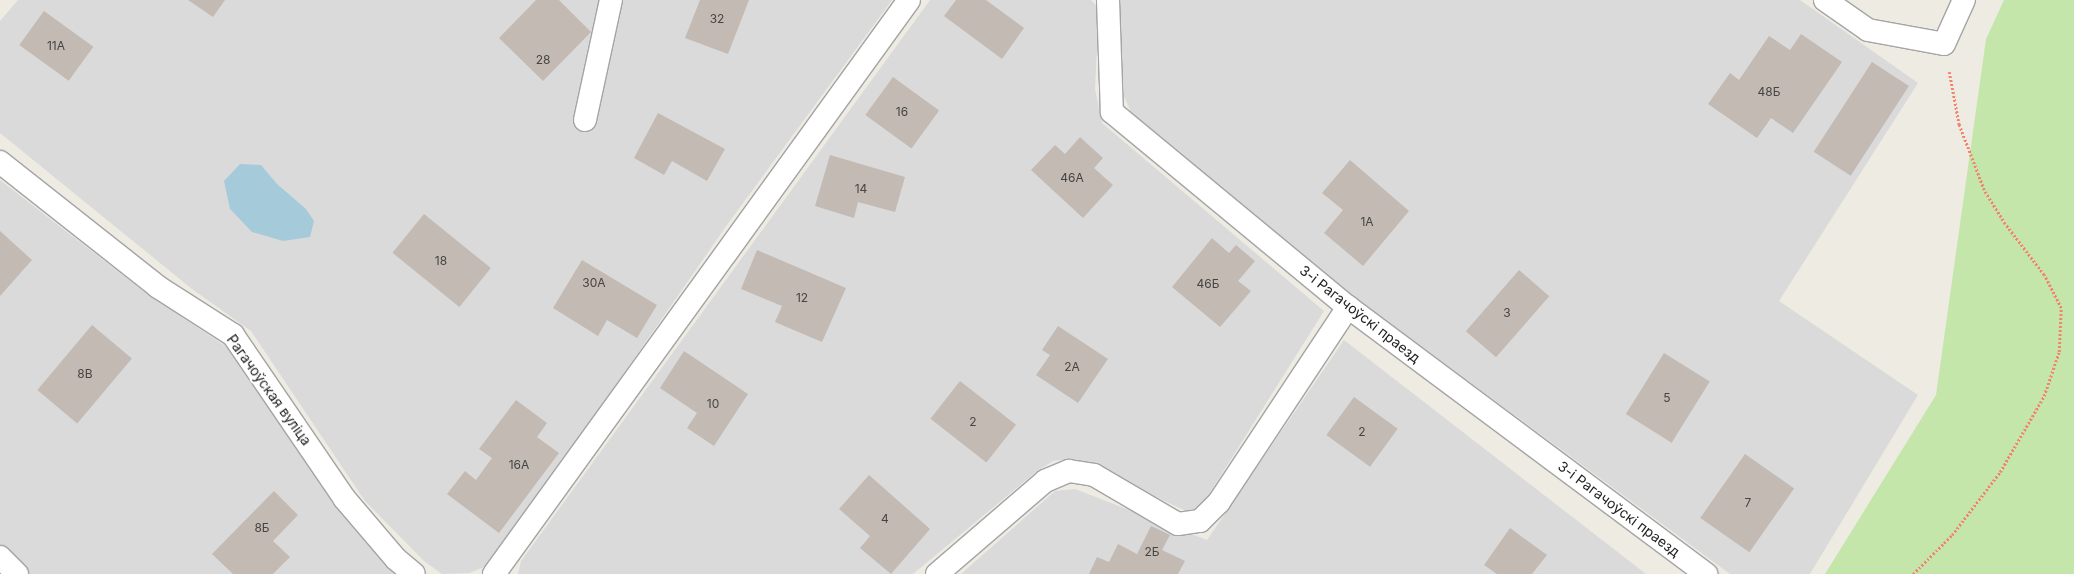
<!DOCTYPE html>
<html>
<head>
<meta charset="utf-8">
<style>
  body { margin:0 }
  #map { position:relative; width:2074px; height:574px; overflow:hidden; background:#eeebe3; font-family:Inter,sans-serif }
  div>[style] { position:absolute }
  .residential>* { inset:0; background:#dbdada }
  .grass>* { inset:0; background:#c4e6aa }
  .water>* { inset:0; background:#a5cbda }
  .building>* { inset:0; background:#c2bab3; transform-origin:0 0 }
  .path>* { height:2.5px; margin-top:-1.25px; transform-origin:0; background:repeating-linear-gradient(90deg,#f4836e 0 2px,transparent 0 4px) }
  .roads { filter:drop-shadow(1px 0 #a4a4a4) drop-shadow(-1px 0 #a4a4a4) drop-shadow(0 1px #a4a4a4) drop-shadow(0 -1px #a4a4a4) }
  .street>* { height:22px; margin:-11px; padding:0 11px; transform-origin:11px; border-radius:11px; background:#fff }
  span { translate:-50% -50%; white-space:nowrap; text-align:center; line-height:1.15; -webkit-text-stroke:4px #fff; paint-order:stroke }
  .number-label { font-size:12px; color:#464442 }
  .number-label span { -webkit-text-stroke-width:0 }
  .street-label { font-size:14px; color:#1d1d1d }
</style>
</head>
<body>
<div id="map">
  <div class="residential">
    <i style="clip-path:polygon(18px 0,892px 0,727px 225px,497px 556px,482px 568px,469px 573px,442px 574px,424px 561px,365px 501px,251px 331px,192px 289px,0 133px,0 21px)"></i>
    <i style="clip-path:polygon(930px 0,1091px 0,1099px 8px,1095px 89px,1102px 123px,1324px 311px,1201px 507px,1186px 511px,1088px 465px,1069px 459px,1053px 461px,1037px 471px,913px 574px,518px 574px,521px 561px)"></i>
    <i style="clip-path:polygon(1120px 0,1800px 0,1918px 83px,1779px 301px,1918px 395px,1810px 574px,1730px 574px,1353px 296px,1131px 112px,1124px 96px,1122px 74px)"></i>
    <i style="clip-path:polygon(0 180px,147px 294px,230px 349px,293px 441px,394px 574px,29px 574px,0 545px)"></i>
    <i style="clip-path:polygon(1344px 340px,1646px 574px,961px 574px,1055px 491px,1075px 489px,1207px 540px)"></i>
  </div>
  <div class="grass">
    <i style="clip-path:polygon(2004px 0,2074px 0,2074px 574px,1825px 574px,1936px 395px,1986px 39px)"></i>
  </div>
  <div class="water">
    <i style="clip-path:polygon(240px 164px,261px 165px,277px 184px,306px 209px,314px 221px,310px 237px,283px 241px,252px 232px,230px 209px,224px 181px)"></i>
  </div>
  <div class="building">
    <i style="clip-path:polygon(188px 0,225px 0,213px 17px)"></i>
    <i style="clip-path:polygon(536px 0,559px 0,591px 32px,543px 81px,499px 38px)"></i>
    <i style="clip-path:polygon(700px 0,749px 0,728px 54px,685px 38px)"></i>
    <i style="clip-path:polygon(956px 0,986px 0,1024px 28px,1002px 59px,944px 16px)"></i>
    <i style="left:44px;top:11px;width:61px;height:42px;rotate:36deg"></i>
    <i style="clip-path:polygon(1801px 34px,1842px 62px,1793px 133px,1771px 118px,1757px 138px,1708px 104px,1730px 73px,1739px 80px,1769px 36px,1790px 50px)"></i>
    <i style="left:1872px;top:62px;width:44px;height:107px;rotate:33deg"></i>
    <i style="left:893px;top:77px;width:57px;height:47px;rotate:36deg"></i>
    <i style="clip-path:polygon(658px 113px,725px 149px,707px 181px,672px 161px,664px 175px,634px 158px)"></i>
    <i style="clip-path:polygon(1080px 137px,1103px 158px,1094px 168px,1113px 185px,1083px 218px,1031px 170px,1055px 145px,1065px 154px)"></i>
    <i style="clip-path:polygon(830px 155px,905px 177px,895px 212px,858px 202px,854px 218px,815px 206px)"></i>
    <i style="clip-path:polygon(1350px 160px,1409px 211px,1363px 266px,1324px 233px,1343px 210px,1322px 193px)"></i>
    <i style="left:424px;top:214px;width:86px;height:50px;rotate:39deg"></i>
    <i style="clip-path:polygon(0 231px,32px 260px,0 296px)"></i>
    <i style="clip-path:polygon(1212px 238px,1229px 253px,1236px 245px,1255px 261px,1238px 281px,1251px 291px,1220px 327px,1172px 287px)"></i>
    <i style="clip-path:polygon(757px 250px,846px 288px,822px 342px,775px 322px,782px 306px,741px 289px)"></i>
    <i style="clip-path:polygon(582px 260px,657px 305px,637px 338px,607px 320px,598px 336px,553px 308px)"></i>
    <i style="left:1519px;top:270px;width:40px;height:81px;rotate:41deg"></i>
    <i style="left:92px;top:325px;width:52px;height:85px;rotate:40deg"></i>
    <i style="clip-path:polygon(1058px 326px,1108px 359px,1078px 403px,1036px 375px,1050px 355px,1042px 350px)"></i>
    <i style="clip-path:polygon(684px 351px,748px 394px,714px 446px,687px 428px,697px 413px,660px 388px)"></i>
    <i style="left:1664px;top:353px;width:54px;height:72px;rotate:32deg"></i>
    <i style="left:960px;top:381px;width:71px;height:48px;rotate:38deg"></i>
    <i style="left:1354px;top:397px;width:54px;height:47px;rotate:36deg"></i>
    <i style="clip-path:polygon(516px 400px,547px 423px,537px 437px,559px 453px,499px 533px,447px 494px,465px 471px,476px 480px,492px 458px,479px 449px)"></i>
    <i style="left:1745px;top:454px;width:60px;height:78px;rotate:35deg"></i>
    <i style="clip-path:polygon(869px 475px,930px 529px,891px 574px,860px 548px,870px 536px,839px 509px)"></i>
    <i style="clip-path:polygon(274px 491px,298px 515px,273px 541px,290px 557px,273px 574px,233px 574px,212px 554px)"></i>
    <i style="clip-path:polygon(1151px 526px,1170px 535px,1162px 550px,1185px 561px,1178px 574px,1089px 574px,1097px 557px,1109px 562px,1118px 544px,1137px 554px)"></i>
    <i style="clip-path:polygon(1510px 528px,1547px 555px,1532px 574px,1497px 574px,1484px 565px)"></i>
  </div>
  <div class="path">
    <i style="left:1913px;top:574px;width:55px;rotate:-45deg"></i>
    <i style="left:1952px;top:535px;width:79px;rotate:-52.7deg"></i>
    <i style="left:2000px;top:472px;width:88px;rotate:-59.9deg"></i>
    <i style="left:2044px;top:396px;width:46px;rotate:-71.2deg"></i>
    <i style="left:2059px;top:352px;width:44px;rotate:-87.4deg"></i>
    <i style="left:2061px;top:308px;width:37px;rotate:-117deg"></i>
    <i style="left:2044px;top:275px;width:64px;rotate:-127.4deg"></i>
    <i style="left:2005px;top:224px;width:40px;rotate:-122deg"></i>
    <i style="left:1984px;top:190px;width:70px;rotate:-111deg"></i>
    <i style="left:1959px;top:125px;width:54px;rotate:-100.7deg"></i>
  </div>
  <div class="roads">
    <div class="street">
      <i style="left:1108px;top:0;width:112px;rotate:88deg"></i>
      <i style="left:1112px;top:112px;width:306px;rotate:39.6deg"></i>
      <i style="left:1348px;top:307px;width:447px;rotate:36.7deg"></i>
      <i style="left:1825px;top:0;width:52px;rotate:34.9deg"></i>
      <i style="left:1868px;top:30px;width:77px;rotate:10.4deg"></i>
      <i style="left:1944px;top:44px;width:48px;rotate:-65.6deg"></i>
      <i style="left:585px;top:120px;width:123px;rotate:-77.8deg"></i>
      <i style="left:0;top:162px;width:201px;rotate:38.3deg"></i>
      <i style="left:158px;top:287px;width:89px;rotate:32.6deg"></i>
      <i style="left:233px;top:335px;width:197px;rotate:55.7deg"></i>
      <i style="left:344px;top:498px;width:80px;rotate:49.6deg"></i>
      <i style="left:396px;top:559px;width:23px;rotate:40deg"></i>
      <i style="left:0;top:557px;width:24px;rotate:45deg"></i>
      <i style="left:494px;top:574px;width:708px;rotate:-54.13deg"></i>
      <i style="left:937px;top:574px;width:143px;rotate:-40.7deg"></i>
      <i style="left:1045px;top:481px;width:26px;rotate:-23deg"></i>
      <i style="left:1069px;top:471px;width:25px;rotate:9deg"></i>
      <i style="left:1094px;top:475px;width:97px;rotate:30.3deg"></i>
      <i style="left:1178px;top:524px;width:22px;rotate:-8deg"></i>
      <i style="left:1200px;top:521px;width:27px;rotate:-45deg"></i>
      <i style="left:1219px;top:502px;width:234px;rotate:-56.5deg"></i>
    </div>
  </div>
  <div class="number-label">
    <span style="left:717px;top:19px">32</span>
    <span style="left:56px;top:46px">11А</span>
    <span style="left:543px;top:60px">28</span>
    <span style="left:1769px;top:92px">48Б</span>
    <span style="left:902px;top:112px">16</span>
    <span style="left:1072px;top:178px">46А</span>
    <span style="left:861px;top:189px">14</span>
    <span style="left:1367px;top:222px">1А</span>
    <span style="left:441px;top:261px">18</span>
    <span style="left:594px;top:283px">30А</span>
    <span style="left:1208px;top:284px">46Б</span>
    <span style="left:802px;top:298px">12</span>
    <span style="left:1507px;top:313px">3</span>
    <span style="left:1072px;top:367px">2А</span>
    <span style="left:85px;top:374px">8В</span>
    <span style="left:1667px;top:398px">5</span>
    <span style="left:713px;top:404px">10</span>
    <span style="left:973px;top:422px">2</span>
    <span style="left:1362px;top:432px">2</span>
    <span style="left:519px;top:465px">16А</span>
    <span style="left:1748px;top:503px">7</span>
    <span style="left:885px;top:519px">4</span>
    <span style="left:262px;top:528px">8Б</span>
    <span style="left:1152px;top:552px">2Б</span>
  </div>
  <div class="street-label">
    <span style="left:1360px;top:314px;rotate:38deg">3-і Рагачоўскі праезд</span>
    <span style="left:269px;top:390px;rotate:54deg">Рагачоўская вуліца</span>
    <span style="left:1619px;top:509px;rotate:37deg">3-і Рагачоўскі праезд</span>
  </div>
</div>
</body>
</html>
